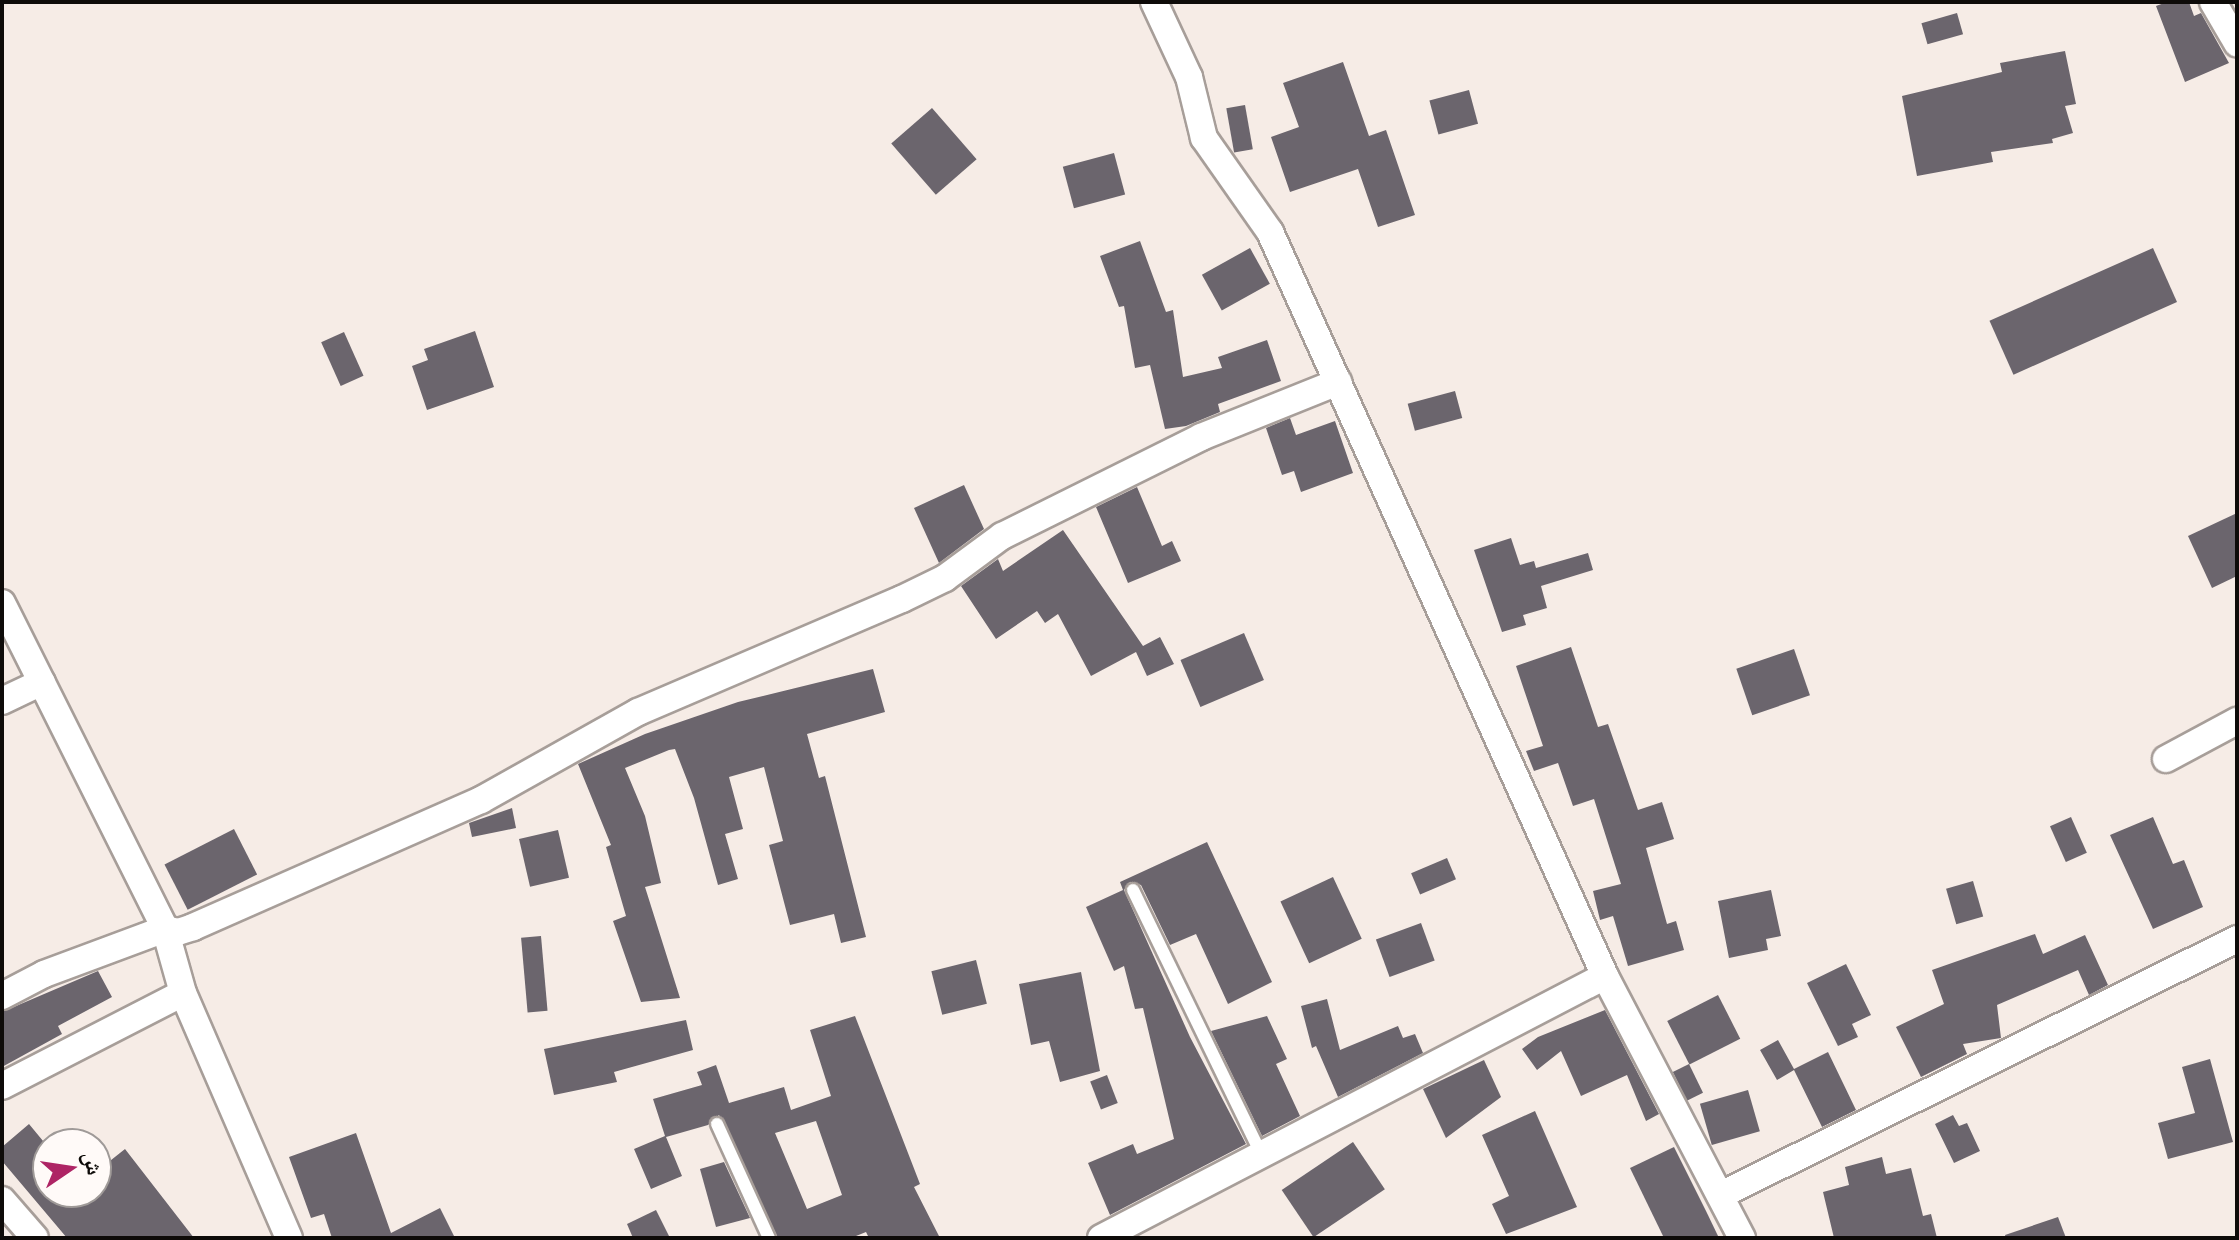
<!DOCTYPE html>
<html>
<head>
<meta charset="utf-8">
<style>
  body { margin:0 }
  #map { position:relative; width:2239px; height:1240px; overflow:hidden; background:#f6ece6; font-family:"Asap Condensed","Noto Naskh Arabic",sans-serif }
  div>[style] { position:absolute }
  .building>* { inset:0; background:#6b656d; transform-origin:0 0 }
  .roads { filter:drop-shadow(2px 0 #a79e99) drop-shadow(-2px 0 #a79e99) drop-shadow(0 2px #a79e99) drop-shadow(0 -2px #a79e99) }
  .service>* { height:12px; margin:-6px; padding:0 6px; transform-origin:6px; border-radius:6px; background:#fff }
  .minor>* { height:26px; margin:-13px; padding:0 13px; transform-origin:13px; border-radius:13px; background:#fff }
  span { translate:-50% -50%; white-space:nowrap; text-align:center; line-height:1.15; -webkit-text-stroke:6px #fffaf8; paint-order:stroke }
  .frame { position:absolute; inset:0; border:4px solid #0e0b09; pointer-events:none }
  .north { position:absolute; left:32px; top:1128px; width:80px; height:80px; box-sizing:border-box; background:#fffaf8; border:2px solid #9f9a98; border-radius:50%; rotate:77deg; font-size:22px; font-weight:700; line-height:32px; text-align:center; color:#0e0b09 }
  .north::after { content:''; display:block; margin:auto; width:28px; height:36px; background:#ae2465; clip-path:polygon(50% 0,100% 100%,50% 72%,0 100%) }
</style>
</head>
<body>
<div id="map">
  <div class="building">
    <i style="clip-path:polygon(2167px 2px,2189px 2px,2194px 16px,2201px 13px,2229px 63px,2185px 82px,2156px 6px)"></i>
    <i style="left:1957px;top:13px;width:22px;height:37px;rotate:74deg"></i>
    <i style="clip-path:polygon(2065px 51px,2076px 104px,2065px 106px,2073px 133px,2052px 139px,2053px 143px,1991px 152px,1993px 162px,1917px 176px,1902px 96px,2002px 72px,2000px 63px)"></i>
    <i style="clip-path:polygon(1343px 62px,1369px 136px,1386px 130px,1415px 215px,1378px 227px,1358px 169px,1290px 192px,1271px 137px,1299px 127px,1283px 83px)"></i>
    <i style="left:1469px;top:90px;width:35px;height:41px;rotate:75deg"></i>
    <i style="left:1245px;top:105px;width:45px;height:19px;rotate:80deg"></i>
    <i style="left:932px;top:108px;width:68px;height:54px;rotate:49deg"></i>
    <i style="left:1114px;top:153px;width:43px;height:53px;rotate:75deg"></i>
    <i style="clip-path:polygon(1140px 241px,1166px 312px,1173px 310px,1183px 377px,1222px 368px,1218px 357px,1267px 340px,1281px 381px,1218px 404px,1220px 412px,1186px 426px,1165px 429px,1150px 365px,1135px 368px,1124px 306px,1119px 307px,1100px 256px)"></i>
    <i style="left:1250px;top:248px;width:41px;height:55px;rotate:61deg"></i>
    <i style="left:2153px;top:248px;width:59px;height:179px;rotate:66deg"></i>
    <i style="clip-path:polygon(475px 331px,494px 387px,427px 410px,412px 366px,428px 360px,424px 349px)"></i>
    <i style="left:344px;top:332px;width:48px;height:25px;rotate:66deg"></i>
    <i style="left:1455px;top:391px;width:28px;height:49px;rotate:75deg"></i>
    <i style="clip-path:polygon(1290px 418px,1296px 435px,1335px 421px,1353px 473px,1301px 492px,1294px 471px,1282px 475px,1266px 428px)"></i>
    <i style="clip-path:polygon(964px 485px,984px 529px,939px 563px,914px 508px)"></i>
    <i style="clip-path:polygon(1137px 487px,1162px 546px,1172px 541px,1181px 561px,1128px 583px,1096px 507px)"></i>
    <i style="clip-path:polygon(2237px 513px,2237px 576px,2212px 588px,2188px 536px)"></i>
    <i style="clip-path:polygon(1063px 530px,1143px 646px,1160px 637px,1174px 664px,1147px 676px,1136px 652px,1091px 676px,1058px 614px,1045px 623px,1037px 611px,996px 639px,961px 586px,998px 559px,1003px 571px)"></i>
    <i style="clip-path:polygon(1511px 538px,1520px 565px,1534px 561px,1536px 568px,1588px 553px,1593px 570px,1541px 586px,1547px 608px,1523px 615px,1526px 625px,1502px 632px,1474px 550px)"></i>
    <i style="left:1244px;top:633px;width:51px;height:69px;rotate:67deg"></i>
    <i style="clip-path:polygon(1571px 647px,1598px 727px,1608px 724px,1638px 810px,1662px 802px,1674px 839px,1646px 848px,1667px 924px,1676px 921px,1684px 950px,1628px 966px,1613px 916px,1600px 920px,1593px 891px,1621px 884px,1594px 799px,1573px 806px,1558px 763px,1534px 771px,1526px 751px,1543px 746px,1516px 666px)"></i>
    <i style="left:1794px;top:649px;width:49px;height:61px;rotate:71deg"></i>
    <i style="clip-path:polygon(873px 669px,885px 712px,807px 734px,819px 778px,825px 776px,866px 937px,841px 943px,834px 914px,790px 925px,769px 845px,783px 841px,764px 767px,729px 777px,743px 829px,725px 834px,738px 879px,718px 885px,694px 798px,675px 749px,669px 750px,625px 768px,645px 816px,661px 883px,645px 887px,680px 998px,641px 1002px,613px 921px,626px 916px,606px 847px,611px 845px,578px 764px,645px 734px,738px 702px)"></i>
    <i style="clip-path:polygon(512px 808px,516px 828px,472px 837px,469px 823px)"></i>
    <i style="left:2071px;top:817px;width:39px;height:23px;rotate:66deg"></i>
    <i style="clip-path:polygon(2153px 817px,2173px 864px,2184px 860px,2203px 907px,2153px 929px,2110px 835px)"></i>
    <i style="left:234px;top:829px;width:51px;height:78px;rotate:63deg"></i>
    <i style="left:558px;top:830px;width:49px;height:40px;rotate:77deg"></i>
    <i style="clip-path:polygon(1207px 842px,1272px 982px,1228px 1004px,1196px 934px,1170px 945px,1141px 885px,1130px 882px,1124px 890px,1190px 1037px,1246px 1144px,1110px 1215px,1088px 1163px,1133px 1144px,1137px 1154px,1174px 1139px,1143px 1008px,1135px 1009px,1124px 966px,1114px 971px,1086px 907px,1123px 890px,1120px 882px)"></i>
    <i style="left:1447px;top:858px;width:23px;height:39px;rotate:67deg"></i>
    <i style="left:1333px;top:877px;width:68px;height:58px;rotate:65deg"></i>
    <i style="left:1973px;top:881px;width:37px;height:28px;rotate:74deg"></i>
    <i style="clip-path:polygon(1771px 890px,1781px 936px,1766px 939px,1768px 950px,1729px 958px,1718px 901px)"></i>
    <i style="left:1421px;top:923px;width:40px;height:48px;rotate:70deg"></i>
    <i style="clip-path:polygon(2035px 934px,2043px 954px,2085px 935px,2108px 985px,2089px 995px,2078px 970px,1997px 1005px,2001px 1038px,1963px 1044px,1967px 1054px,1921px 1077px,1896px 1027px,1944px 1004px,1932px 970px)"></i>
    <i style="left:541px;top:936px;width:75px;height:20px;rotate:85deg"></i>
    <i style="left:976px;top:960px;width:45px;height:46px;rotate:76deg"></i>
    <i style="clip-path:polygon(1846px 964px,1871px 1015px,1852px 1024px,1858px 1037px,1838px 1046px,1807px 983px)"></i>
    <i style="clip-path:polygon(98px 971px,112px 997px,58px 1026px,62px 1034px,2px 1067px,2px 1012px)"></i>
    <i style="clip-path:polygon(1081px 972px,1100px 1071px,1060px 1082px,1049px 1041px,1031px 1045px,1019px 984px)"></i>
    <i style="left:1718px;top:995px;width:49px;height:57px;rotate:63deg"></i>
    <i style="clip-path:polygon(1327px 999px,1340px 1050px,1398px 1026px,1403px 1038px,1415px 1034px,1423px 1053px,1338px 1097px,1316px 1046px,1312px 1048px,1301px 1006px)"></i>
    <i style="clip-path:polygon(1605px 1010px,1659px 1114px,1646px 1121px,1627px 1075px,1581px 1096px,1561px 1051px,1537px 1070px,1522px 1049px,1538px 1037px)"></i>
    <i style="clip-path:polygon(evenodd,855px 1016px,920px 1184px,914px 1187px,940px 1238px,869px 1238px,866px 1232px,851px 1238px,778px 1238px,719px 1115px,708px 1125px,666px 1137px,682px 1176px,651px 1189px,634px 1149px,665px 1136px,653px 1099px,702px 1085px,697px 1072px,716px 1065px,729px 1103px,784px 1087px,791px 1110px,831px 1096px,810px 1030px,855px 1016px,816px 1121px,842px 1195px,807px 1209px,775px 1133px,816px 1121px)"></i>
    <i style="clip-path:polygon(1267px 1016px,1287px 1059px,1276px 1064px,1300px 1116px,1262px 1136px,1211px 1031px)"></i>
    <i style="clip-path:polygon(686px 1020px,693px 1050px,614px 1072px,617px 1082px,554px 1095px,544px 1049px)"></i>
    <i style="clip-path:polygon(1778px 1040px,1794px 1069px,1828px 1052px,1856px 1110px,1822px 1127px,1794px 1070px,1777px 1080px,1760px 1050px)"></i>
    <i style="clip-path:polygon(2210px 1059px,2233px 1142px,2168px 1159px,2158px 1123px,2195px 1113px,2182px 1067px)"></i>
    <i style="clip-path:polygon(1484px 1060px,1501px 1097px,1446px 1138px,1423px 1089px)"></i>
    <i style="left:1689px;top:1064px;width:32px;height:18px;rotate:64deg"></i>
    <i style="left:1107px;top:1075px;width:30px;height:18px;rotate:69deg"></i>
    <i style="left:1748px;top:1090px;width:43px;height:50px;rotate:74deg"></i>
    <i style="clip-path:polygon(1535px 1111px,1577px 1207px,1506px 1234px,1492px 1204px,1509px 1196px,1482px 1135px)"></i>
    <i style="clip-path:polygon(1953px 1115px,1959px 1126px,1967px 1123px,1980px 1151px,1954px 1163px,1935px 1124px)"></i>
    <i style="clip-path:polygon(29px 1124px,48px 1147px,48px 1192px,96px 1192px,96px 1172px,125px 1149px,194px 1238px,67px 1238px,2px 1161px,2px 1147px)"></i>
    <i style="clip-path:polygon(356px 1133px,391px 1233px,440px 1208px,455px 1238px,332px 1238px,324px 1214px,311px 1218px,289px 1157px)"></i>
    <i style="left:1353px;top:1142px;width:57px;height:86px;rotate:56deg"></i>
    <i style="clip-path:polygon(1674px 1147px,1706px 1211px,1719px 1238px,1664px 1238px,1630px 1168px)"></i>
    <i style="clip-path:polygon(1882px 1157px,1886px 1174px,1911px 1168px,1923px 1216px,1931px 1214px,1937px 1238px,1834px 1238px,1823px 1192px,1849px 1185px,1845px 1167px)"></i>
    <i style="clip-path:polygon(724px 1162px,750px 1218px,716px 1227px,700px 1169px)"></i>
    <i style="clip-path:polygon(656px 1210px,670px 1238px,633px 1238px,627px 1224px)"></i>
    <i style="clip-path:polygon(2058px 1217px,2066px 1238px,2006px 1238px,2005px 1235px)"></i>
  </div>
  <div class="roads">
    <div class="service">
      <i style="left:1133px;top:890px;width:296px;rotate:64.1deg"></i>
      <i style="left:717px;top:1124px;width:125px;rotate:65.5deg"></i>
    </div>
    <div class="minor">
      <i style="left:1154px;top:2px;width:83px;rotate:65deg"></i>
      <i style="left:1189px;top:77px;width:63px;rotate:76.2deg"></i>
      <i style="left:1204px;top:138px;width:115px;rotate:54.9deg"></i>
      <i style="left:1270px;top:232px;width:816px;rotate:65.76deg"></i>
      <i style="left:1605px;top:976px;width:296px;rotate:62.4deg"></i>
      <i style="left:2213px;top:2px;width:48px;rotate:59.7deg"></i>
      <i style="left:2px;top:603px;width:364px;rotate:63.4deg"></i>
      <i style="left:165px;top:929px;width:66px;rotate:74.3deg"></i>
      <i style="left:183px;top:993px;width:267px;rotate:66.6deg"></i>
      <i style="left:2px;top:701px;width:44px;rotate:-25.4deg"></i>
      <i style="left:2166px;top:759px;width:81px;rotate:-28.2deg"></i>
      <i style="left:2px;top:996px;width:47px;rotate:-27.6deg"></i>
      <i style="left:44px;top:974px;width:129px;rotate:-20.4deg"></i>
      <i style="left:165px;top:929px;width:13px;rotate:13deg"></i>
      <i style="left:178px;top:932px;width:16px;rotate:-18deg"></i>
      <i style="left:193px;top:927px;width:315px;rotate:-23.8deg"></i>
      <i style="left:481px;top:800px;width:180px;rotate:-29.3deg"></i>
      <i style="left:638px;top:712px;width:287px;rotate:-23.2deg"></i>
      <i style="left:902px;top:599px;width:48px;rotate:-26deg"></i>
      <i style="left:945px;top:578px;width:71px;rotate:-36.4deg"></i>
      <i style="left:1002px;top:536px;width:222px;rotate:-26.4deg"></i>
      <i style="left:1201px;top:437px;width:148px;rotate:-21.9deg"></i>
      <i style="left:2px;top:1086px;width:203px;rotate:-27.2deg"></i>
      <i style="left:1721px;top:1195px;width:576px;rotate:-26.39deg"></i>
      <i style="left:2px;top:1200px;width:50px;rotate:49deg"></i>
      <i style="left:1101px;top:1238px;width:568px;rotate:-27.47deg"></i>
    </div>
  </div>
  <div class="frame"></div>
  <div class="north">ش</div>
</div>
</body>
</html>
